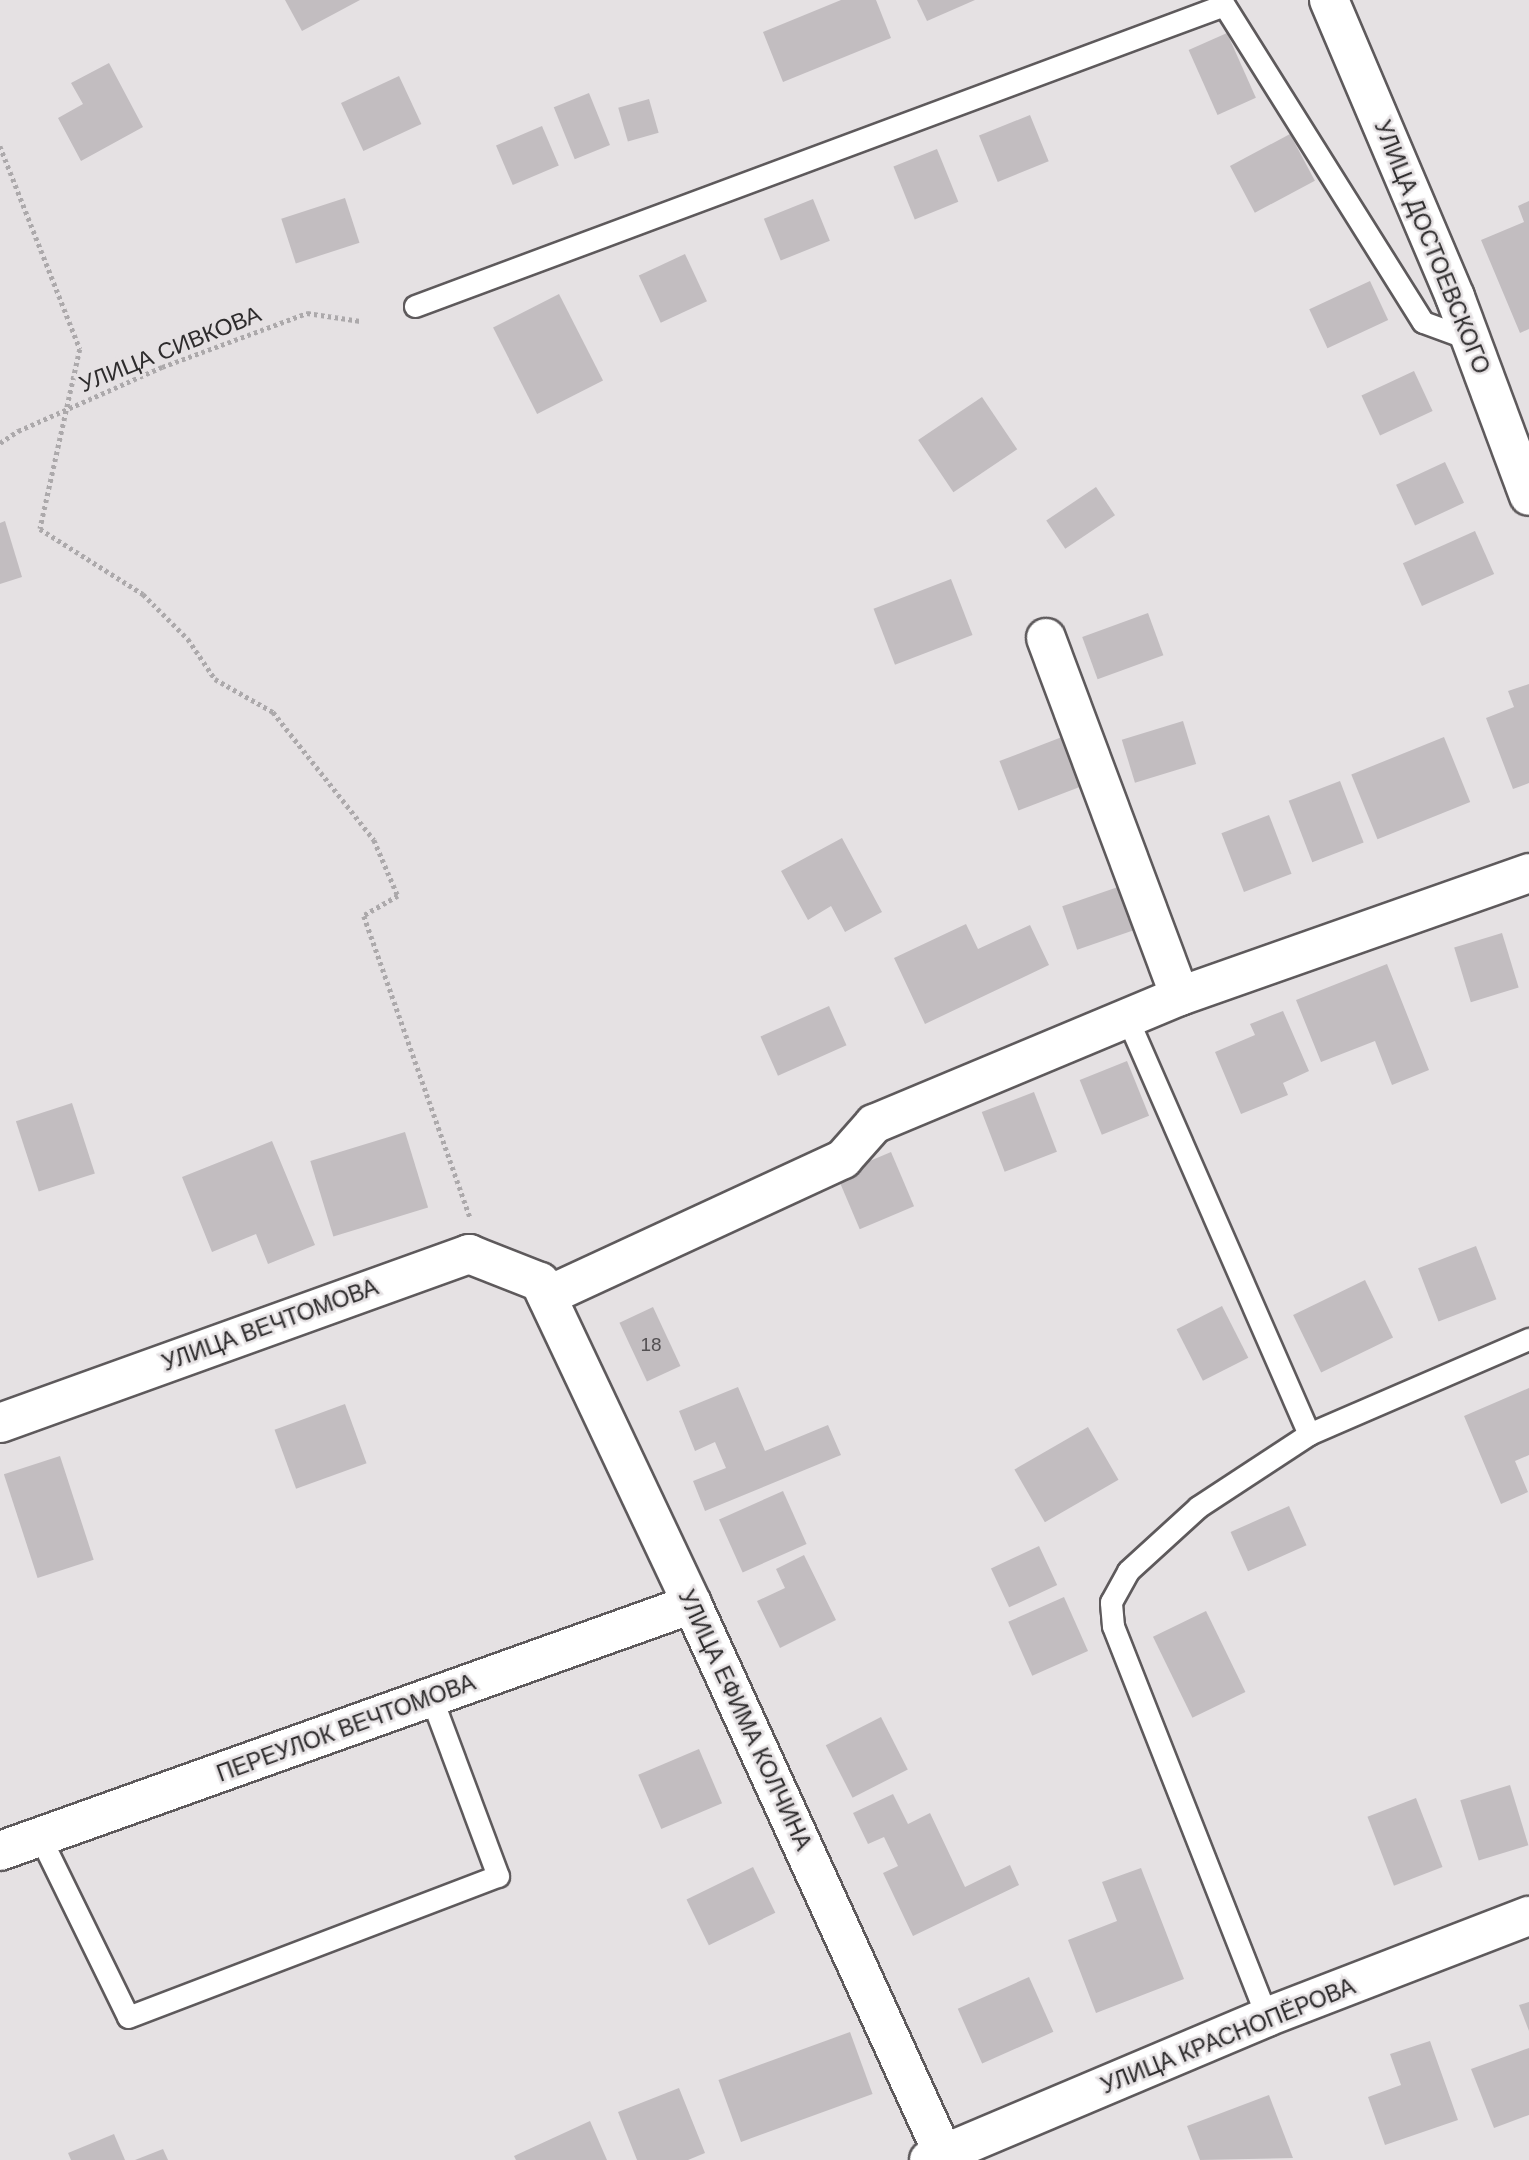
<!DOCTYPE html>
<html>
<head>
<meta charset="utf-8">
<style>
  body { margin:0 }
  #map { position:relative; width:1529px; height:2160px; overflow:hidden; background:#e5e1e3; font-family:Arial,sans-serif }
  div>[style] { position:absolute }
  .building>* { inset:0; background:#c2bdc0; transform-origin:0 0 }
  .path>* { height:4.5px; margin-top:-2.25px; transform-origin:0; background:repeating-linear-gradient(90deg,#aca9ab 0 3.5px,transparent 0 7px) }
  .roads { filter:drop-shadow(2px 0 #5e5a5c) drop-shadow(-2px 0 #5e5a5c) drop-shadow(0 2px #5e5a5c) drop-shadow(0 -2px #5e5a5c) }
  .lane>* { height:21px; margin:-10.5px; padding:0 10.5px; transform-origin:10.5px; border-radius:10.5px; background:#fff }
  .street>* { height:38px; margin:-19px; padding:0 19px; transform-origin:19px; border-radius:19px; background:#fff }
  .secondary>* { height:38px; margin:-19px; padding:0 19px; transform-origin:19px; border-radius:19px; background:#fff }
  .path-bridge>* { height:4.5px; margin-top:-2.25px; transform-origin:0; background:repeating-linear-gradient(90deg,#aca9ab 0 3.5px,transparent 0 7px) }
  span { translate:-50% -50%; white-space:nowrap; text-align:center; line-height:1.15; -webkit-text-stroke:5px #e5e1e3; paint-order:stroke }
  .number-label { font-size:19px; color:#535052 }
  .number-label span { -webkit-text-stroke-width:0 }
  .street-label { font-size:23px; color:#2e2c2d }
</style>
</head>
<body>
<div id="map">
  <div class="building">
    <i style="clip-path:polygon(285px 0,360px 0,302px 31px)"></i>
    <i style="clip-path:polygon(841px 0,876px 0,891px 38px,783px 82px,763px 32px)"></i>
    <i style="clip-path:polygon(917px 0,975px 0,927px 21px)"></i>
    <i style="left:1227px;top:33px;width:71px;height:42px;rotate:66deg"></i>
    <i style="clip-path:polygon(109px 63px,143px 127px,81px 161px,58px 118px,83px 104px,71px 83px)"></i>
    <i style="left:399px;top:76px;width:53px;height:64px;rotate:65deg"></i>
    <i style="left:589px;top:93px;width:56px;height:38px;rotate:68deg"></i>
    <i style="left:649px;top:99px;width:35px;height:32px;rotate:74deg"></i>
    <i style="left:1030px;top:115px;width:50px;height:55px;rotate:68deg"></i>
    <i style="left:542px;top:126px;width:43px;height:50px;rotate:67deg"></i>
    <i style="left:1290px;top:134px;width:53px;height:68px;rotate:62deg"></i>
    <i style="left:937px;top:149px;width:57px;height:47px;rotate:68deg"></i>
    <i style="left:345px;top:198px;width:47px;height:67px;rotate:72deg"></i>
    <i style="left:813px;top:199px;width:45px;height:53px;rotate:68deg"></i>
    <i style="clip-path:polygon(1529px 201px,1529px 329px,1520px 333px,1481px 240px,1524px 222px,1518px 206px)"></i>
    <i style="left:685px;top:254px;width:52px;height:51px;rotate:65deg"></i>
    <i style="left:1370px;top:281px;width:43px;height:67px;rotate:65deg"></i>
    <i style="left:559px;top:294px;width:97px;height:74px;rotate:63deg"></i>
    <i style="left:1414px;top:371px;width:44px;height:58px;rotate:65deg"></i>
    <i style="left:982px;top:397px;width:63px;height:77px;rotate:56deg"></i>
    <i style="left:1445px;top:462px;width:45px;height:54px;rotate:65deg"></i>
    <i style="left:1096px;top:487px;width:34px;height:60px;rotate:56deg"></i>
    <i style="clip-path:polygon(5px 521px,22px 577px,0 584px,0 523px)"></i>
    <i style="left:1475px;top:531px;width:47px;height:79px;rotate:66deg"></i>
    <i style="left:951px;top:579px;width:60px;height:83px;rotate:69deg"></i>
    <i style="left:1148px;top:613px;width:45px;height:70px;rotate:70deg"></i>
    <i style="clip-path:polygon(1529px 684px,1529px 783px,1513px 789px,1486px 718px,1514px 707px,1508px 691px)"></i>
    <i style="left:1183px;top:721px;width:45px;height:64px;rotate:73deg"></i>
    <i style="left:1062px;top:737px;width:53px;height:67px;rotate:69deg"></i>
    <i style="left:1444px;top:737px;width:70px;height:100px;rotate:68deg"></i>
    <i style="left:1340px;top:781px;width:66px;height:55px;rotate:69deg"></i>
    <i style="left:1269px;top:815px;width:63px;height:51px;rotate:69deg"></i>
    <i style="clip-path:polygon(842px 838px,882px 912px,845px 932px,831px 906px,808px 920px,781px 871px)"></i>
    <i style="left:1118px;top:887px;width:46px;height:59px;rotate:71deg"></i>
    <i style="clip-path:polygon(966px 924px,978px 949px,1030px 925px,1049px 965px,925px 1024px,894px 958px)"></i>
    <i style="left:1502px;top:933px;width:57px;height:50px;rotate:73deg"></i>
    <i style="clip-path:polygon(1387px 964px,1429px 1070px,1392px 1085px,1375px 1041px,1321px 1062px,1296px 1000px)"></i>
    <i style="left:829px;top:1006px;width:43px;height:75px;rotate:66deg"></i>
    <i style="clip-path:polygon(1283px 1011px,1309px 1071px,1283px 1083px,1288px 1095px,1241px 1114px,1215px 1052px,1255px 1035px,1250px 1024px)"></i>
    <i style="left:1127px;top:1061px;width:59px;height:51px;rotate:68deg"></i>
    <i style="left:1034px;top:1092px;width:64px;height:56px;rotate:69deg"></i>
    <i style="left:72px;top:1103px;width:74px;height:59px;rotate:72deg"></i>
    <i style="left:405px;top:1132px;width:79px;height:99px;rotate:73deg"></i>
    <i style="clip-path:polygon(272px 1141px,315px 1245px,268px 1264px,256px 1234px,212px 1252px,182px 1177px)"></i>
    <i style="left:891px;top:1152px;width:59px;height:59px;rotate:67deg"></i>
    <i style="left:1476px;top:1246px;width:57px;height:62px;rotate:69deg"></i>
    <i style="left:1365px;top:1280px;width:64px;height:80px;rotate:64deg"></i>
    <i style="left:1222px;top:1306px;width:58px;height:51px;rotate:63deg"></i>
    <i style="left:653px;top:1307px;width:65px;height:37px;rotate:65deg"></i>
    <i style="clip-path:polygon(738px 1387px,765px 1451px,828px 1425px,841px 1455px,705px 1511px,693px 1481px,726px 1468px,715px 1442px,695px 1451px,679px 1411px)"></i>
    <i style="clip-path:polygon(1529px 1388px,1529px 1455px,1515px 1461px,1528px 1492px,1501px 1504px,1464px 1416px)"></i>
    <i style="left:345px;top:1404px;width:63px;height:75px;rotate:70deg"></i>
    <i style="left:1088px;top:1427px;width:61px;height:85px;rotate:60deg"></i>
    <i style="left:60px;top:1456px;width:109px;height:59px;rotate:72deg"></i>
    <i style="left:783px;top:1491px;width:58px;height:70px;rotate:66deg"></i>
    <i style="left:1289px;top:1506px;width:43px;height:64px;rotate:66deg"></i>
    <i style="left:1039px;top:1546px;width:43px;height:53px;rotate:65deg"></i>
    <i style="clip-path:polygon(804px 1555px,836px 1620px,780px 1648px,757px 1601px,785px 1588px,776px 1569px)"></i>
    <i style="left:1064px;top:1597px;width:59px;height:61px;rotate:66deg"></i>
    <i style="left:1206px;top:1611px;width:90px;height:59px;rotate:64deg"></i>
    <i style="left:881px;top:1717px;width:59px;height:62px;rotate:63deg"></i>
    <i style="left:699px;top:1749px;width:59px;height:66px;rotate:67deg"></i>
    <i style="left:1510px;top:1785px;width:63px;height:52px;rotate:73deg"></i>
    <i style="clip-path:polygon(893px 1794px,908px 1824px,930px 1813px,965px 1887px,1010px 1865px,1019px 1885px,913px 1936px,883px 1873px,898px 1866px,884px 1837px,868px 1844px,853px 1813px)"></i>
    <i style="left:1416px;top:1798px;width:74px;height:52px;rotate:69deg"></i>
    <i style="left:753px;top:1867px;width:51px;height:74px;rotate:64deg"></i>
    <i style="clip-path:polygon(1141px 1868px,1184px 1979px,1096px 2013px,1068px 1940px,1117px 1921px,1102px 1882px)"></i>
    <i style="left:1029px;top:1977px;width:60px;height:78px;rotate:66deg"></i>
    <i style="clip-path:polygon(1529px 2002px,1529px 2031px,1519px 2005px)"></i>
    <i style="left:850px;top:2032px;width:66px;height:140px;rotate:70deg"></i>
    <i style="clip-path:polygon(1430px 2041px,1458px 2120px,1385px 2145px,1368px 2097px,1401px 2085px,1390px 2054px)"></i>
    <i style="clip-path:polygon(1529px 2048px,1529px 2115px,1494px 2128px,1471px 2069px)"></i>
    <i style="clip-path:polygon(679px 2088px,705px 2153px,688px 2160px,637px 2160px,618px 2112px)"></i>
    <i style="clip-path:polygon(1269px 2095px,1293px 2158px,1200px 2160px,1187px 2126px)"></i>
    <i style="clip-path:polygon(590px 2121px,607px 2160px,516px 2160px,514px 2156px)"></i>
    <i style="clip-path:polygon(114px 2134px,125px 2160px,71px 2160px,68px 2153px)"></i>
    <i style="clip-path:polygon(163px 2149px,168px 2160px,135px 2160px)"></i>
  </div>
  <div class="path">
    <i style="left:0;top:146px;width:218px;rotate:68.5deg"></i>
    <i style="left:80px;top:349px;width:184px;rotate:102.5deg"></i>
    <i style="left:40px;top:529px;width:122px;rotate:32.3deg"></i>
    <i style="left:143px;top:594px;width:64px;rotate:45deg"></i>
    <i style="left:188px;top:639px;width:48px;rotate:56deg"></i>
    <i style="left:215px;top:679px;width:67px;rotate:29.6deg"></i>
    <i style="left:273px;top:712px;width:163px;rotate:51.7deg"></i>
    <i style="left:374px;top:840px;width:61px;rotate:66.8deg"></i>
    <i style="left:398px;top:896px;width:39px;rotate:150deg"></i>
    <i style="left:364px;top:916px;width:319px;rotate:70.6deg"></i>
  </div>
  <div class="roads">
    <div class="lane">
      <i style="left:415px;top:306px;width:863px;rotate:-20.41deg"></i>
      <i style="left:1224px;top:5px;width:374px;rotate:57.9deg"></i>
      <i style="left:1423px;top:322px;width:50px;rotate:19.9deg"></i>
      <i style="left:1128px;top:1020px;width:452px;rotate:66.4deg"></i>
      <i style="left:40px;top:1837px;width:200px;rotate:63.9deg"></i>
      <i style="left:128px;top:2017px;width:396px;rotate:-20.9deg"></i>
      <i style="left:498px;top:1876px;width:191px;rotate:-110.5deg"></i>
      <i style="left:1267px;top:2017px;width:420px;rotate:-111.5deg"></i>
      <i style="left:1113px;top:1626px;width:24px;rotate:-95deg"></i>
      <i style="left:1111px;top:1602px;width:35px;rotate:-61deg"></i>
      <i style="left:1128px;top:1571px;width:95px;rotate:-42.4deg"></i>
      <i style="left:1198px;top:1507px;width:133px;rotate:-33.3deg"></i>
      <i style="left:1309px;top:1434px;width:240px;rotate:-23.4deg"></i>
    </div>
    <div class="street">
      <i style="left:1329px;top:0;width:323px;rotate:67deg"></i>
      <i style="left:1455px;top:297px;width:212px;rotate:69.6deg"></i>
      <i style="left:1046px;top:638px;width:382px;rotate:69.5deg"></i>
      <i style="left:547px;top:1296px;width:326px;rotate:-24.8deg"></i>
      <i style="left:843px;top:1159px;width:47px;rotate:-48.5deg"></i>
      <i style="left:874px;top:1124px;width:332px;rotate:-22.7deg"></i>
      <i style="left:1180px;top:996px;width:370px;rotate:-19.4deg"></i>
      <i style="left:0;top:1423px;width:499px;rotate:-19.8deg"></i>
      <i style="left:469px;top:1254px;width:76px;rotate:21.5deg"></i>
      <i style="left:540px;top:1282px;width:356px;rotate:64.7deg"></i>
      <i style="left:692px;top:1604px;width:611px;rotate:65.45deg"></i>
      <i style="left:0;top:1851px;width:735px;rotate:-19.64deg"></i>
    </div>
    <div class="secondary">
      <i style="left:929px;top:2160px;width:367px;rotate:-22.9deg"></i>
      <i style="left:1267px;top:2017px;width:281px;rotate:-21.1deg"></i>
    </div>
  </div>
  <div class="path-bridge">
    <i style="left:0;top:443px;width:22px;rotate:-34deg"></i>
    <i style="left:18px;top:431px;width:158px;rotate:-24deg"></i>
    <i style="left:162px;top:367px;width:155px;rotate:-20.4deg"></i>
    <i style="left:307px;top:313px;width:54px;rotate:8.6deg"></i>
  </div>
  <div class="number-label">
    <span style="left:651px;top:1345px">18</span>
  </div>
  <div class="street-label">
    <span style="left:1432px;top:247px;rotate:68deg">УЛИЦА ДОСТОЕВСКОГО</span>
    <span style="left:170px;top:349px;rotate:-22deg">УЛИЦА СИВКОВА</span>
    <span style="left:270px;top:1325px;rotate:-20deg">УЛИЦА ВЕЧТОМОВА</span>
    <span style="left:745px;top:1720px;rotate:65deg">УЛИЦА ЕФИМА КОЛЧИНА</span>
    <span style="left:346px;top:1728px;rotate:-20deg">ПЕРЕУЛОК ВЕЧТОМОВА</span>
    <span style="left:1228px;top:2036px;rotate:-22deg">УЛИЦА КРАСНОПЁРОВА</span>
  </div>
</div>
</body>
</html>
